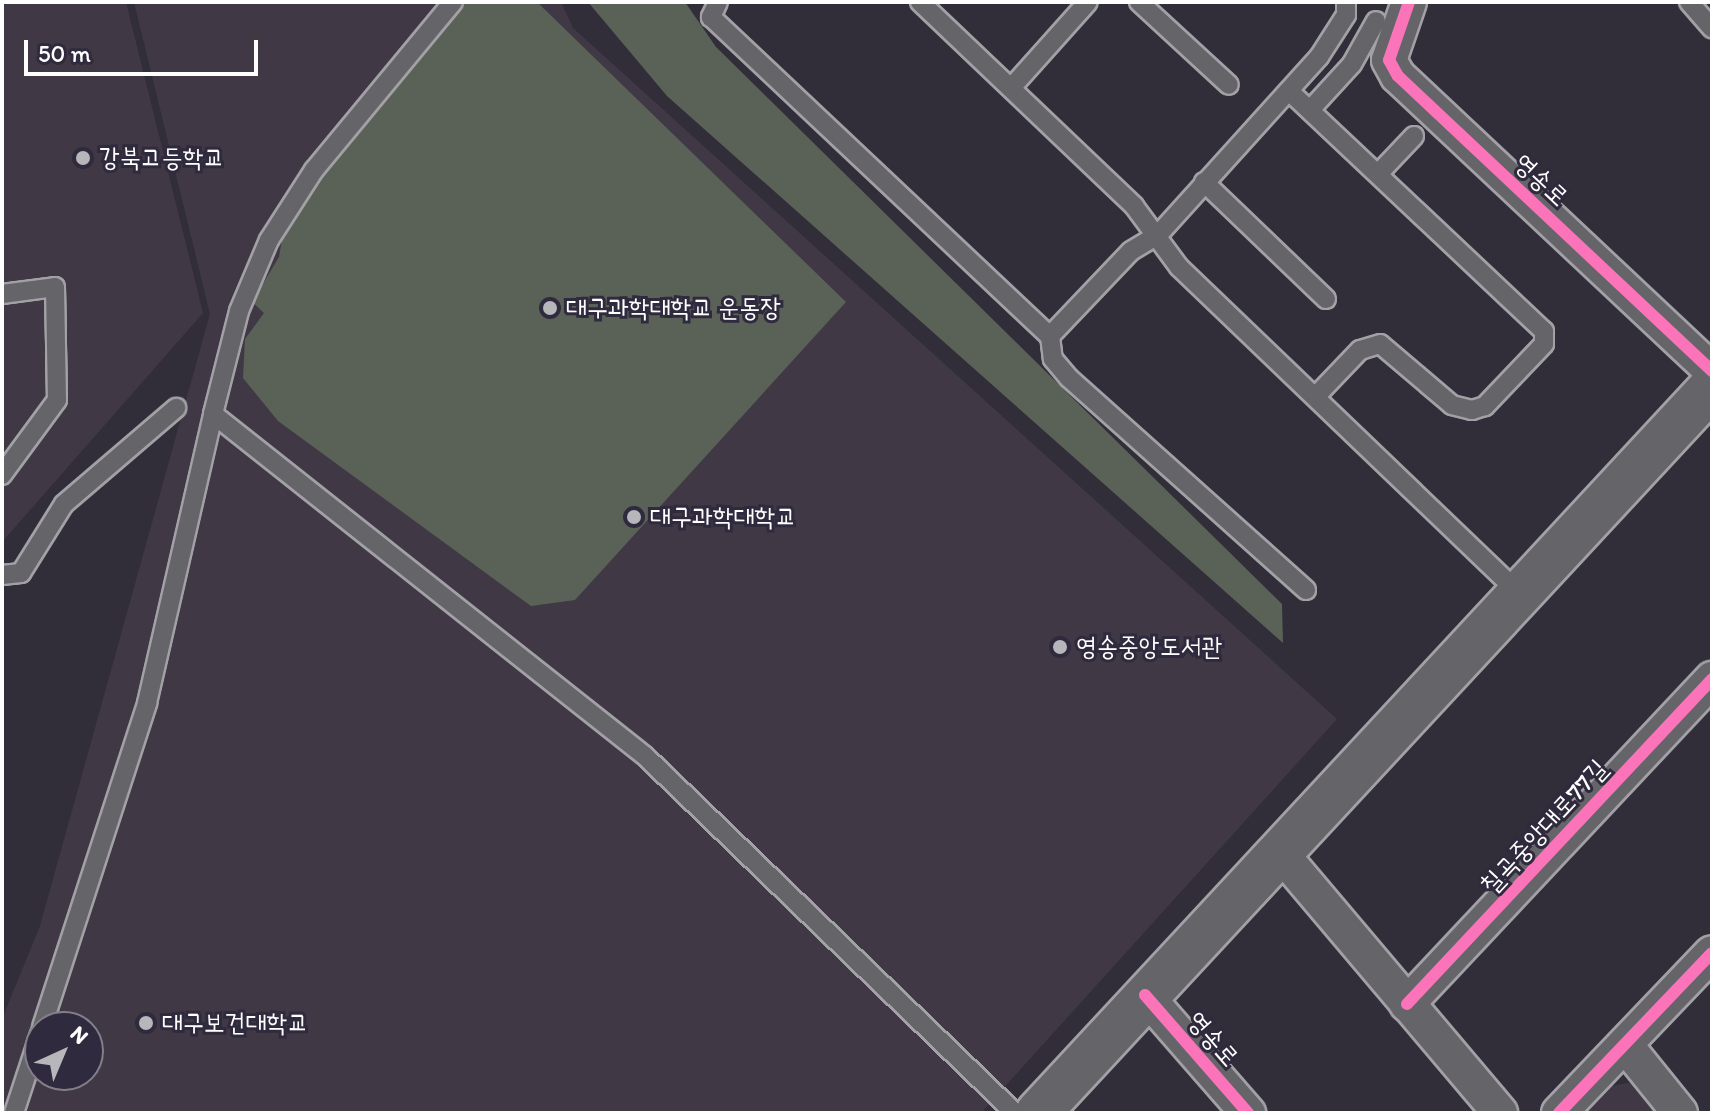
<!DOCTYPE html>
<html>
<head>
<meta charset="utf-8">
<style>
  body { margin:0 }
  #map { position:relative; width:1714px; height:1115px; overflow:hidden; background:#312e39; font-family:Itim,"Poor Story",sans-serif }
  div>[style] { position:absolute }
  .built>* { inset:0; background:#413846 }
  .green>* { inset:0; background:#5a6157 }
  .roads { filter:drop-shadow(2px 0 #a2a1a6) drop-shadow(-2px 0 #a2a1a6) drop-shadow(0 2px #a2a1a6) drop-shadow(0 -2px #a2a1a6) }
  .service>* { height:18px; margin:-9px; padding:0 9px; transform-origin:9px; border-radius:9px; background:#656469 }
  .minor>* { height:34px; margin:-17px; padding:0 17px; transform-origin:17px; border-radius:17px; background:#656469 }
  .secondary>* { height:44px; margin:-22px; padding:0 22px; transform-origin:22px; border-radius:22px; background:#656469 }
  .cycleway>* { height:12px; margin:-6px; padding:0 6px; transform-origin:6px; border-radius:6px; background:#fb73b8 }
  .dots>* { width:22px; height:22px; translate:-50% -50%; box-sizing:border-box; border:4px solid #2f2a3d; border-radius:50% }
  span { translate:-50% -50%; white-space:nowrap; text-align:center; line-height:1.15; -webkit-text-stroke:6px #2f2a3d; paint-order:stroke }
  .poi-label { font-size:26px; color:#fff }
  .left { translate:0 -50%; text-align:left }
  .street-label { font-size:26px; color:#fff }
  .frame { position:absolute; inset:0; border:4px solid #fff; pointer-events:none }
  .north { position:absolute; left:24px; top:1011px; width:80px; height:80px; box-sizing:border-box; background:#2f2a3d; border:2px solid #827f8b; border-radius:50%; rotate:44deg; font-size:22px; font-weight:700; line-height:32px; text-align:center; color:#fff }
  .north::after { content:''; display:block; margin:auto; width:28px; height:36px; background:#b7b6ba; clip-path:polygon(50% 0,100% 100%,50% 72%,0 100%) }
  .scale { position:absolute; left:24px; top:40px; width:234px; height:36px; box-sizing:border-box; border:4px solid #fff; border-top:0; padding-left:10px; font-size:24px; line-height:28px; white-space:nowrap; color:#fff; -webkit-text-stroke:6px #2f2a3d; paint-order:stroke }
</style>
</head>
<body>
<div id="map">
  <div class="built">
    <i style="clip-path:polygon(2px 2px,126px 2px,203px 313px,2px 542px)"></i>
    <i style="clip-path:polygon(evenodd,134px 2px,561px 2px,573px 28px,1337px 719px,981px 1113px,2px 1113px,2px 1019px,40px 926px,210px 314px,134px 2px,40px 1027px,88px 1027px,88px 1075px,40px 1075px,40px 1027px)"></i>
    <i style="clip-path:polygon(1643px 1080px,1668px 1113px,1583px 1113px,1606px 1087px)"></i>
  </div>
  <div class="green">
    <i style="clip-path:polygon(465px 2px,537px 2px,846px 302px,575px 600px,531px 606px,278px 421px,243px 378px,245px 339px,264px 313px,252px 302px,279px 257px,284px 228px,326px 165px)"></i>
    <i style="clip-path:polygon(588px 2px,685px 2px,716px 47px,1282px 604px,1283px 643px,667px 96px)"></i>
  </div>
  <div class="roads">
    <div class="service">
      <i style="left:718px;top:2px;width:17px;rotate:115deg"></i>
      <i style="left:711px;top:17px;width:465px;rotate:43.3deg"></i>
      <i style="left:1050px;top:336px;width:23px;rotate:83deg"></i>
      <i style="left:1053px;top:359px;width:25px;rotate:50deg"></i>
      <i style="left:1069px;top:378px;width:318px;rotate:41.8deg"></i>
      <i style="left:920px;top:2px;width:296px;rotate:43.6deg"></i>
      <i style="left:1134px;top:206px;width:76px;rotate:53.6deg"></i>
      <i style="left:1179px;top:267px;width:467px;rotate:43.8deg"></i>
      <i style="left:1139px;top:2px;width:122px;rotate:42.7deg"></i>
      <i style="left:1689px;top:2px;width:35px;rotate:49deg"></i>
      <i style="left:1011px;top:88px;width:115px;rotate:-48.2deg"></i>
      <i style="left:1289px;top:91px;width:350px;rotate:43.3deg"></i>
      <i style="left:1544px;top:331px;width:13px;rotate:90deg"></i>
      <i style="left:1544px;top:344px;width:86px;rotate:133.6deg"></i>
      <i style="left:1485px;top:406px;width:14px;rotate:163deg"></i>
      <i style="left:1472px;top:410px;width:21px;rotate:-166deg"></i>
      <i style="left:1452px;top:405px;width:94px;rotate:-139.7deg"></i>
      <i style="left:1380px;top:344px;width:21px;rotate:163deg"></i>
      <i style="left:1360px;top:350px;width:64px;rotate:133.7deg"></i>
      <i style="left:1310px;top:110px;width:62px;rotate:-47.6deg"></i>
      <i style="left:1352px;top:64px;width:49px;rotate:-60.8deg"></i>
      <i style="left:1379px;top:173px;width:51px;rotate:-46.6deg"></i>
      <i style="left:1204px;top:182px;width:169px;rotate:43.8deg"></i>
      <i style="left:2px;top:294px;width:53px;rotate:-7.5deg"></i>
      <i style="left:55px;top:287px;width:113px;rotate:89deg"></i>
      <i style="left:57px;top:400px;width:93px;rotate:126.3deg"></i>
      <i style="left:1050px;top:336px;width:117px;rotate:-46.4deg"></i>
      <i style="left:1131px;top:251px;width:31px;rotate:-31deg"></i>
      <i style="left:1158px;top:235px;width:240px;rotate:-47.9deg"></i>
      <i style="left:1319px;top:57px;width:50px;rotate:-57.3deg"></i>
      <i style="left:1346px;top:15px;width:13px;rotate:-90deg"></i>
      <i style="left:213px;top:414px;width:106px;rotate:-75.8deg"></i>
      <i style="left:239px;top:311px;width:77px;rotate:-67.1deg"></i>
      <i style="left:269px;top:240px;width:83px;rotate:-57.3deg"></i>
      <i style="left:314px;top:170px;width:218px;rotate:-50.4deg"></i>
      <i style="left:2px;top:575px;width:19px;rotate:-6deg"></i>
      <i style="left:21px;top:573px;width:81px;rotate:-58.1deg"></i>
      <i style="left:64px;top:504px;width:148px;rotate:-40.6deg"></i>
      <i style="left:42px;top:1027px;width:341px;rotate:-72deg"></i>
      <i style="left:147px;top:703px;width:296px;rotate:-77.1deg"></i>
      <i style="left:213px;top:414px;width:551px;rotate:38.37deg"></i>
      <i style="left:645px;top:756px;width:514px;rotate:43.98deg"></i>
      <i style="left:14px;top:1113px;width:83px;rotate:-71.8deg"></i>
    </div>
    <div class="minor">
      <i style="left:1409px;top:2px;width:61px;rotate:109deg"></i>
      <i style="left:1389px;top:60px;width:18px;rotate:61deg"></i>
      <i style="left:1398px;top:76px;width:431px;rotate:43.2deg"></i>
      <i style="left:1278px;top:850px;width:344px;rotate:49.8deg"></i>
      <i style="left:1145px;top:995px;width:157px;rotate:48.9deg"></i>
      <i style="left:1407px;top:1004px;width:446px;rotate:-46.8deg"></i>
      <i style="left:1626px;top:1046px;width:86px;rotate:51.1deg"></i>
      <i style="left:1559px;top:1113px;width:221px;rotate:-46.3deg"></i>
    </div>
    <div class="secondary">
      <i style="left:1038px;top:1113px;width:991px;rotate:-47.13deg"></i>
    </div>
  </div>
  <div class="cycleway">
    <i style="left:1409px;top:2px;width:61px;rotate:109deg"></i>
    <i style="left:1389px;top:60px;width:18px;rotate:61deg"></i>
    <i style="left:1398px;top:76px;width:431px;rotate:43.2deg"></i>
    <i style="left:1145px;top:995px;width:157px;rotate:48.9deg"></i>
    <i style="left:1407px;top:1004px;width:446px;rotate:-46.8deg"></i>
    <i style="left:1559px;top:1113px;width:221px;rotate:-46.3deg"></i>
  </div>
  <div class="dots">
    <i style="left:83px;top:158px;background:#b7b6ba"></i>
    <i style="left:550px;top:308px;background:#b7b6ba"></i>
    <i style="left:634px;top:517px;background:#b7b6ba"></i>
    <i style="left:1060px;top:647px;background:#b7b6ba"></i>
    <i style="left:146px;top:1023px;background:#b7b6ba"></i>
  </div>
  <div class="poi-label">
    <span class="left" style="left:99px;top:158px">강북고등학교</span>
    <span class="left" style="left:566px;top:308px">대구과학대학교 운동장</span>
    <span class="left" style="left:650px;top:517px">대구과학대학교</span>
    <span class="left" style="left:1076px;top:647px">영송중앙도서관</span>
    <span class="left" style="left:162px;top:1023px">대구보건대학교</span>
  </div>
  <div class="street-label">
    <span style="left:1541px;top:180px;rotate:43deg">영송로</span>
    <span style="left:1544px;top:827px;rotate:-47deg">칠곡중앙대로77길</span>
    <span style="left:1213px;top:1039px;rotate:49deg">영송로</span>
  </div>
  <div class="frame"></div>
  <div class="north">N</div>
  <div class="scale">50 m</div>
</div>
</body>
</html>
